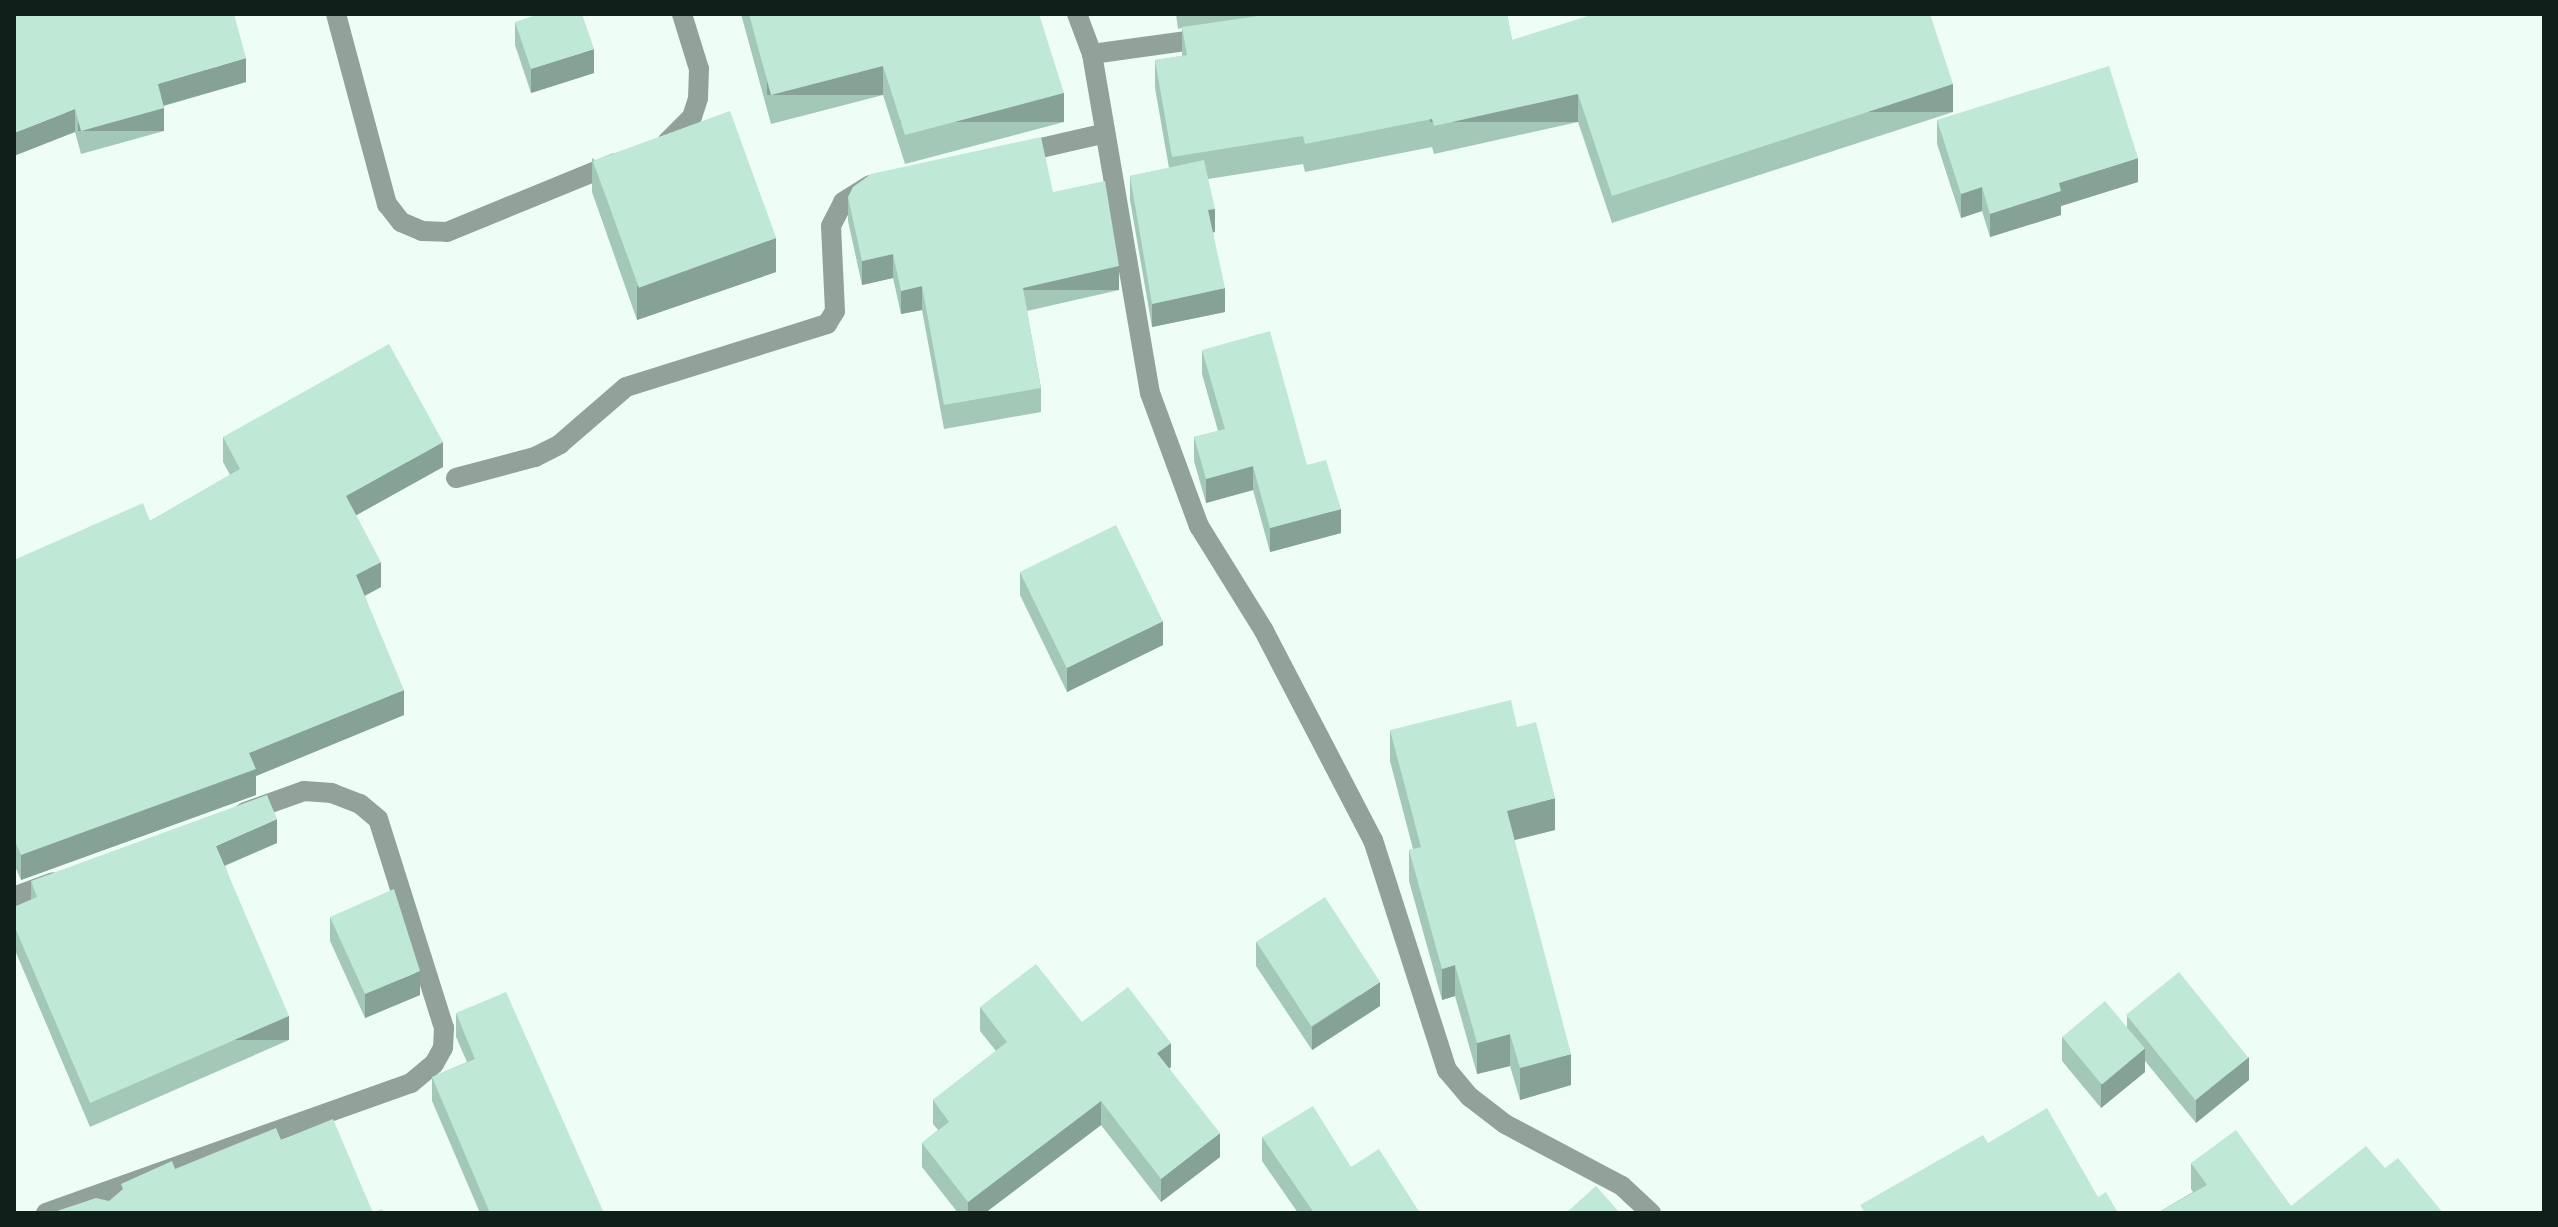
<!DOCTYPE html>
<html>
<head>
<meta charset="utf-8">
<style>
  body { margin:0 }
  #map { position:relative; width:2558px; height:1227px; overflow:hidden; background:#eefef6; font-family:Raleway,sans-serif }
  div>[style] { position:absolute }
  .street>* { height:20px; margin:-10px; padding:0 10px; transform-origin:10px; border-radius:10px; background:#91a29a }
  .wall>* { inset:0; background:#a4c8b8 }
  .shaded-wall>* { inset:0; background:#86a296; transform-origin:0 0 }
  .building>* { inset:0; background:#bfe8d6; transform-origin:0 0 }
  span { translate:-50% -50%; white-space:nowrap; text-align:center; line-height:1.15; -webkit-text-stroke:8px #fff; paint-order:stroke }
  .frame { position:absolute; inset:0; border:16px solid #101f19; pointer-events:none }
</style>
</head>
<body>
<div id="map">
  <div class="street">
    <i style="left:336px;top:14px;width:197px;rotate:75deg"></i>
    <i style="left:387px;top:204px;width:23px;rotate:52deg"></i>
    <i style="left:401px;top:222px;width:23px;rotate:23deg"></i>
    <i style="left:422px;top:231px;width:25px;rotate:2deg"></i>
    <i style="left:447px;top:232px;width:182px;rotate:-22.3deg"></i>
    <i style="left:1077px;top:14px;width:43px;rotate:69.4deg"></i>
    <i style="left:1092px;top:54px;width:344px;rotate:80.3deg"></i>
    <i style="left:1150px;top:393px;width:142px;rotate:69.8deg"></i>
    <i style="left:1199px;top:526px;width:123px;rotate:58.2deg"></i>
    <i style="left:1264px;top:631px;width:236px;rotate:62.5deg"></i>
    <i style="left:1373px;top:840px;width:242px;rotate:72.2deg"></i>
    <i style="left:1447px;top:1070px;width:35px;rotate:50deg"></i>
    <i style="left:1470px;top:1097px;width:44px;rotate:37.6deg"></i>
    <i style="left:1505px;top:1124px;width:132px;rotate:27.9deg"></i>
    <i style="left:1622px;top:1186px;width:40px;rotate:43deg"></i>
    <i style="left:1092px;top:54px;width:116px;rotate:-7.9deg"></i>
    <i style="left:667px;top:142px;width:35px;rotate:-45deg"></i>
    <i style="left:692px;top:117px;width:20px;rotate:-72deg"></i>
    <i style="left:698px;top:98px;width:29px;rotate:-88deg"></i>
    <i style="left:699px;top:69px;width:58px;rotate:-107.2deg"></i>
    <i style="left:1019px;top:153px;width:85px;rotate:-12.9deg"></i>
    <i style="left:456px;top:478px;width:82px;rotate:-14.9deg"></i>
    <i style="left:535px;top:457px;width:28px;rotate:-27deg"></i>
    <i style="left:560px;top:444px;width:87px;rotate:-40.8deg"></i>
    <i style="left:626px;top:387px;width:211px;rotate:-17.4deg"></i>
    <i style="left:827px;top:324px;width:15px;rotate:-58deg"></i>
    <i style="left:835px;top:311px;width:85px;rotate:-92.7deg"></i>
    <i style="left:831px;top:226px;width:27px;rotate:-63deg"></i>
    <i style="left:843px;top:202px;width:32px;rotate:-32deg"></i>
    <i style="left:16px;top:896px;width:40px;rotate:-20.2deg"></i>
    <i style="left:46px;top:1213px;width:387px;rotate:-19.6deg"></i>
    <i style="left:411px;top:1083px;width:30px;rotate:-40deg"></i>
    <i style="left:434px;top:1064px;width:18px;rotate:-61deg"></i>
    <i style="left:443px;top:1048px;width:20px;rotate:-87deg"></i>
    <i style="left:444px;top:1028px;width:219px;rotate:-107.5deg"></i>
    <i style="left:378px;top:819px;width:23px;rotate:-140deg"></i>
    <i style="left:360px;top:804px;width:30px;rotate:-159deg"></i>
    <i style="left:332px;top:793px;width:28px;rotate:-176deg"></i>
    <i style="left:304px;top:791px;width:63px;rotate:160.4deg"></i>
  </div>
  <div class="wall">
    <i style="clip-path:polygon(14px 14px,246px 82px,164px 106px,164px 131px,81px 154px,75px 132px)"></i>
    <i style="clip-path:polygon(741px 14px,1039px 14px,1064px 122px,905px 164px,883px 95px,771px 124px)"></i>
    <i style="clip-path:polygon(1176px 14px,1507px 14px,1512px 40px,1953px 112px,1612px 223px,1578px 122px,1434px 154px,1432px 147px,1305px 172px,1303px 164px,1208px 179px,1215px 232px,1213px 233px,1225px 312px,1152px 327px,1130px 200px,1130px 176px,1169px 168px,1155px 88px,1155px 60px,1182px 56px,1182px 28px,1178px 29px)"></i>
    <i style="clip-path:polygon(515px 22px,594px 73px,531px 93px,515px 45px)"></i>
    <i style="clip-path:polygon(1937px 120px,2138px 182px,2061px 206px,2061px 215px,1990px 237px,1982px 211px,1961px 218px,1937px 144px)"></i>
    <i style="clip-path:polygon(592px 158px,776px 272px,637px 320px,592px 192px)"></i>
    <i style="clip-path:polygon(1053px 192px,1119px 290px,1027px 311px,1041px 388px,1041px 412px,944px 429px,922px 310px,901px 314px,893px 278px,862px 285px,848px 221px,848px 197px)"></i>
    <i style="clip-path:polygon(1202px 350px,1307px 465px,1341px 533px,1270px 552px,1253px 490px,1206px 503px,1194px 461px,1194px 437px,1218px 431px,1202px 374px)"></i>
    <i style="clip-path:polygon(223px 437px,443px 467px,356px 515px,381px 587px,365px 596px,404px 715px,256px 776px,256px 795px,21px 880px,14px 864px,14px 560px,150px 521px,230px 475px,223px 462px)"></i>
    <i style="clip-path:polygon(1020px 572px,1163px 645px,1067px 692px,1020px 595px)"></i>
    <i style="clip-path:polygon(1517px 727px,1555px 830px,1514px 840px,1571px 1085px,1520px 1100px,1510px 1066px,1477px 1074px,1455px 996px,1442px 1000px,1409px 881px,1409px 850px,1413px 849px,1390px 761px,1390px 730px)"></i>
    <i style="clip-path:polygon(277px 843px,225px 866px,289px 1040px,90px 1127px,14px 948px,14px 907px,31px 900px,31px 881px)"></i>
    <i style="clip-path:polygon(330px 917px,420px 995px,365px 1018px,330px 941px)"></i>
    <i style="clip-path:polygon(1256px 942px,1380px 1006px,1312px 1050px,1256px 966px)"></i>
    <i style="clip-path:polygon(980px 1007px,1082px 1022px,1171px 1067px,1169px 1068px,1220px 1157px,1161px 1202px,1101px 1125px,985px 1213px,958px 1213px,922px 1167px,922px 1143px,938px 1130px,933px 1124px,933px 1100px,996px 1051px,980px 1031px)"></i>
    <i style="clip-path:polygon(456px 1013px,604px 1213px,480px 1213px,432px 1101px,432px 1077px,467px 1062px,456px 1037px)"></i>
    <i style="clip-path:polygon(2127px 1016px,2249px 1080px,2196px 1123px,2145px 1061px,2145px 1072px,2101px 1108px,2062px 1061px,2062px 1037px,2127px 1027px)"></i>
    <i style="clip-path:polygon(1262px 1137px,1351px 1167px,1420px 1213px,1298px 1213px,1262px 1161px)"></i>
    <i style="clip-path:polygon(2191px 1163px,2291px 1206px,2385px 1168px,2443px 1213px,2157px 1213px,2193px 1192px,2191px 1189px)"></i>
  </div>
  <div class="shaded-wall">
    <i style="clip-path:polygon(594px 49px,594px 73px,531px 93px,531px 69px)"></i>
    <i style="clip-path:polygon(246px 58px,246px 82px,158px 107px,158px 84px)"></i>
    <i style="left:883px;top:66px;width:29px;height:116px;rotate:90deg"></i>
    <i style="left:1953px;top:84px;width:28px;height:359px;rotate:90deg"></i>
    <i style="left:1064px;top:93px;width:29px;height:164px;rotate:90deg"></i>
    <i style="left:1578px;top:94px;width:28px;height:148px;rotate:90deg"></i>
    <i style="left:164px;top:108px;width:23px;height:86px;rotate:90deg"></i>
    <i style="clip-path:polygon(75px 109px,75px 132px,14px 156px,14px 133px)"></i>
    <i style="clip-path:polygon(2138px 158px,2138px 182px,2061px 206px,2061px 215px,1990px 237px,1990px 214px,2059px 183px)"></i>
    <i style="clip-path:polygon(1982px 187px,1982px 211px,1961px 218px,1961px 194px)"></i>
    <i style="left:1215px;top:209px;width:23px;height:7px;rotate:90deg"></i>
    <i style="clip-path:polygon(776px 238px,776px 272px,637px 320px,637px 286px)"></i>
    <i style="clip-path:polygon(893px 254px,893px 278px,862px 285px,862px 261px)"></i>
    <i style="left:1119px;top:266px;width:24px;height:98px;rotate:90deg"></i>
    <i style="clip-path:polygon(922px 286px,922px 310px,901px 314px,901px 291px)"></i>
    <i style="clip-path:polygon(1225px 288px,1225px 312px,1152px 327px,1152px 304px)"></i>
    <i style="clip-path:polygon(443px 442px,443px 467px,346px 521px,346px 496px)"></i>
    <i style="clip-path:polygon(1253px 466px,1253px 490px,1206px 503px,1206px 479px)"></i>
    <i style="clip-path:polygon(1341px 509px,1341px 533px,1270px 552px,1270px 528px)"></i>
    <i style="clip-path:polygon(381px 562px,381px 587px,356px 600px,356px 575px)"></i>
    <i style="clip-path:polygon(1163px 621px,1163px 645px,1067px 692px,1067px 668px)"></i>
    <i style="clip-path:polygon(404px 690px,404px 715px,256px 776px,256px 795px,21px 880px,21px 855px,249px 753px)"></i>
    <i style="clip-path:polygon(1555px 798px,1555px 830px,1507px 842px,1507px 811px)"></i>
    <i style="clip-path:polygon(277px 819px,277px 843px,216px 869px,216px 846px)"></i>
    <i style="clip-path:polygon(1455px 965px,1455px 996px,1442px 1000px,1442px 969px)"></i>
    <i style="clip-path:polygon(420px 971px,420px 995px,365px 1018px,365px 994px)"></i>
    <i style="clip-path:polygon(1380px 982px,1380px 1006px,1312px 1050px,1312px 1027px)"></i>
    <i style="left:289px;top:1016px;width:24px;height:217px;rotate:90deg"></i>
    <i style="clip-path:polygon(1510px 1034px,1510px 1066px,1477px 1074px,1477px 1043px)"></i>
    <i style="clip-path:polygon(1171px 1043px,1171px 1067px,1157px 1077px,1157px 1053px)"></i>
    <i style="clip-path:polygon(2145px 1048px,2145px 1072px,2101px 1108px,2101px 1084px)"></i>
    <i style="clip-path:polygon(1571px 1054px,1571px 1085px,1520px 1100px,1520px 1068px)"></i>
    <i style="clip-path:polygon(2249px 1057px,2249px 1080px,2196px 1123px,2196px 1099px)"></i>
    <i style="clip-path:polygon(1101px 1101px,1101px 1125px,985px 1213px,968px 1213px,968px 1202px)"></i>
    <i style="clip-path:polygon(1220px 1133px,1220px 1157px,1161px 1202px,1161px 1179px)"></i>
  </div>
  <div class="building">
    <i style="clip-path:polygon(14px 14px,234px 14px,246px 58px,158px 84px,164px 108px,81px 131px,75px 109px,14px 133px)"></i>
    <i style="clip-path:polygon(539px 14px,582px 14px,594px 49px,531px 69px,515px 22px)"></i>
    <i style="clip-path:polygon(749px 14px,1039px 14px,1064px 93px,905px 135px,883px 66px,771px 95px)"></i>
    <i style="clip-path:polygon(1272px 14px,1507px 14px,1512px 40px,1594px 14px,1930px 14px,1953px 84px,1612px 196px,1578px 94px,1434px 126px,1432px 119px,1305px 144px,1303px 136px,1172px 157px,1155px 60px,1187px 55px,1182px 27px)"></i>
    <i style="clip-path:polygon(2109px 66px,2138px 158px,2059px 183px,2061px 191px,1990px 214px,1982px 187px,1961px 194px,1937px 120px)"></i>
    <i style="left:730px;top:111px;width:135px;height:146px;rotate:70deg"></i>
    <i style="clip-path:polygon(1041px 137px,1053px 192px,1105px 181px,1119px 266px,1023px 288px,1041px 388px,944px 405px,922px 286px,901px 291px,893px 254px,862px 261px,848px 197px,853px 187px,871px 174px)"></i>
    <i style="clip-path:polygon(1204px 160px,1215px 209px,1208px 210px,1225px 288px,1152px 304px,1130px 176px)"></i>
    <i style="clip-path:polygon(1270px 331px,1307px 465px,1326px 460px,1341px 509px,1270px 528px,1253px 466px,1206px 479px,1194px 437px,1225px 429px,1202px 350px)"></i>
    <i style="clip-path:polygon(389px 344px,443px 442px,346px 496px,381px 562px,356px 575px,404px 690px,249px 753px,256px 769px,21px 855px,14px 839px,14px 560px,143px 503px,150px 521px,240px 469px,223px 437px)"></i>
    <i style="left:1116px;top:525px;width:107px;height:107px;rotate:64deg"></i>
    <i style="clip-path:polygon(1511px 700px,1517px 727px,1536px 722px,1555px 798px,1507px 811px,1571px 1054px,1520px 1068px,1510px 1034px,1477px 1043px,1455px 965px,1442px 969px,1409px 850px,1421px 847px,1390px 730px)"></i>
    <i style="clip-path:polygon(267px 795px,277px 819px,216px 846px,289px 1016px,90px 1103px,14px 925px,14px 907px,37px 897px,31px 881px)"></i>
    <i style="clip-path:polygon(394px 889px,420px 971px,365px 994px,330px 917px)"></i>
    <i style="left:1325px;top:897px;width:101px;height:82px;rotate:57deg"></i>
    <i style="clip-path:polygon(1036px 964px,1082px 1022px,1128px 987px,1171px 1043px,1157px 1053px,1220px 1133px,1161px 1179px,1101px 1101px,968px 1202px,922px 1143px,949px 1122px,933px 1100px,1007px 1042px,980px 1007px)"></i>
    <i style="left:2179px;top:972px;width:110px;height:68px;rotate:51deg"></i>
    <i style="clip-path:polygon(506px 992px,604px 1213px,490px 1213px,432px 1077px,475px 1059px,456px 1013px)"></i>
    <i style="left:2105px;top:1001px;width:62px;height:56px;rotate:50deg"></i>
    <i style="clip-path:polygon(1313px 1106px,1351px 1167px,1379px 1149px,1420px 1213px,1314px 1213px,1262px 1137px)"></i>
    <i style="clip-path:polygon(2047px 1108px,2098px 1197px,2106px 1192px,2118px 1213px,1865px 1213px,1860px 1205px,1983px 1135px,1988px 1143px)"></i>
    <i style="clip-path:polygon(333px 1119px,373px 1213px,382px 1209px,384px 1213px,51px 1213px,96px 1198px,109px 1201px,123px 1189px,121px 1184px,172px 1161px,175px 1169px,276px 1128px,281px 1140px)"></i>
    <i style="clip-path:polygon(2236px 1130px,2291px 1206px,2366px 1146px,2385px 1168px,2398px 1158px,2443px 1213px,2157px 1213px,2207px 1185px,2191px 1163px)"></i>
    <i style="clip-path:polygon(1596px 1186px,1620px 1213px,1566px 1213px)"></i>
  </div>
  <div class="frame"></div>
</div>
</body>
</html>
